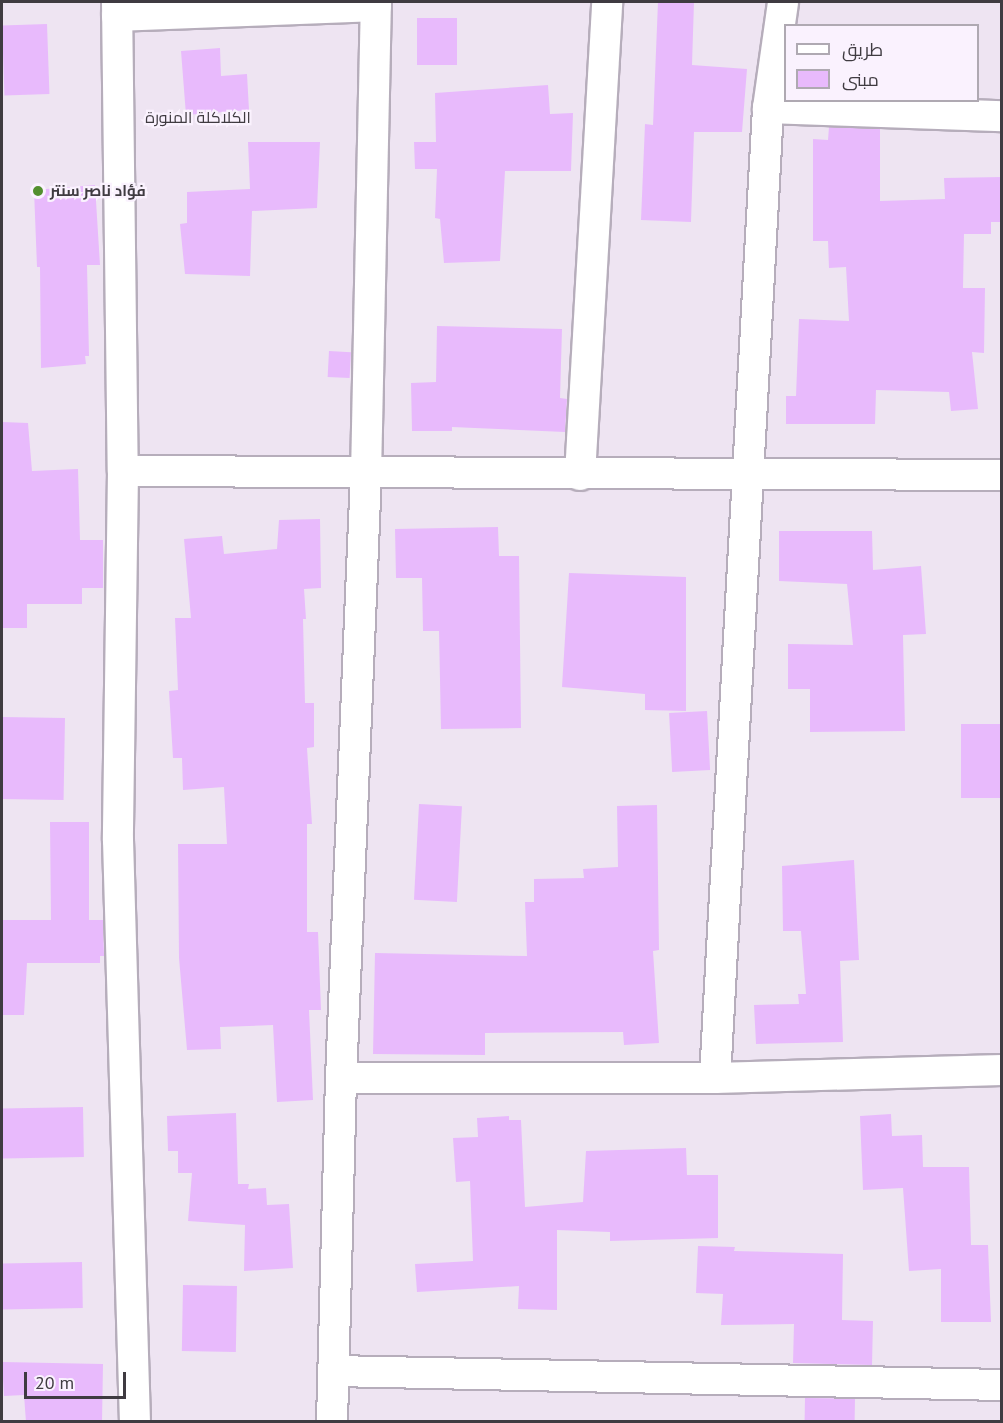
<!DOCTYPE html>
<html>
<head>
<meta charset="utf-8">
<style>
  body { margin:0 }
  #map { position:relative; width:1003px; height:1423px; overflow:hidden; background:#eee4f2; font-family:"PT Sans",Cairo,sans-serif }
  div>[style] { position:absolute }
  .building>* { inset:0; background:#e8bafc; transform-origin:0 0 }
  .roads { filter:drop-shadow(2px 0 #b6adbb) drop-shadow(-2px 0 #b6adbb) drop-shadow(0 2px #b6adbb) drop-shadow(0 -2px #b6adbb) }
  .street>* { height:30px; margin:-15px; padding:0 15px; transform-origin:15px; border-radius:15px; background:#fff }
  .dots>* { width:16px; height:16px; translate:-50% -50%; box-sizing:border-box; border:3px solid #faf2fe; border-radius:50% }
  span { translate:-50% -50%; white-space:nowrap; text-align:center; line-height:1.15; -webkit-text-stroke:4.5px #faf2fe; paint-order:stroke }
  .poi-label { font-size:15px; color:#3f3b41; font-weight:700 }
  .left { translate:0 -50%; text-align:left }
  .neighbourhood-label { font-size:16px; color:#3f3b41 }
  .frame { position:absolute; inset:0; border:3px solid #3f3b41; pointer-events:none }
  .legend { position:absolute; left:784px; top:24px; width:195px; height:78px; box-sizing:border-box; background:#faf2fe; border:2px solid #afa9b2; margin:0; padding:8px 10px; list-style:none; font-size:18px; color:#3f3b41 }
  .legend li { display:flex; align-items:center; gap:12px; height:30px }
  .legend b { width:30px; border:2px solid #afa9b2 }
  .scale { position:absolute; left:24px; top:1372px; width:102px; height:27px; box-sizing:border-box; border:3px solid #3f3b41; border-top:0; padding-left:8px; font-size:18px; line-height:21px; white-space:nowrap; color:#3f3b41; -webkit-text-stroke:4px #faf2fe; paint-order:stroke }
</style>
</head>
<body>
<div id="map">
  <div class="building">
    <i style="clip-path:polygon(658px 2px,694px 2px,692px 65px,747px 69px,742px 132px,694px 132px,691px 222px,641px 220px,645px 124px,653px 125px)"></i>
    <i style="left:417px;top:18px;width:40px;height:47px"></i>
    <i style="left:47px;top:24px;width:70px;height:45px;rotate:88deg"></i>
    <i style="clip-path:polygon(220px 48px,221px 76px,247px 74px,249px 110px,186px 115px,181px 51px)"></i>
    <i style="clip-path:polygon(548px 85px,550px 114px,573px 113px,571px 171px,505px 171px,500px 261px,444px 263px,440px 219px,435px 218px,437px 169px,415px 169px,414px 142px,436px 142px,435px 93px)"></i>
    <i style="clip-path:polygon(829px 127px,880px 129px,880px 201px,945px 199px,944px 178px,1002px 177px,1002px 222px,991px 222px,991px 234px,964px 234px,963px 288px,985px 288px,984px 353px,972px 352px,978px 409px,951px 411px,949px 392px,876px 390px,875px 424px,786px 424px,786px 396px,796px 396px,799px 319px,849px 321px,846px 267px,829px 268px,828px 241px,813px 241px,813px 139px,828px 140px)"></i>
    <i style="clip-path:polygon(248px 142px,320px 142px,317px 208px,252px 211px,250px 276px,185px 274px,180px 224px,187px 223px,187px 192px,250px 189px)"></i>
    <i style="clip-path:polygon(95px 185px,100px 265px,87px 265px,89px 356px,85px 356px,86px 364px,41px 368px,40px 267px,37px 267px,34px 190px)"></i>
    <i style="clip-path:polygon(437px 326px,562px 329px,560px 398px,567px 399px,565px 432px,452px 427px,452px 431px,412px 431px,411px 383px,436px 382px)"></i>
    <i style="left:329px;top:351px;width:22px;height:26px;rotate:3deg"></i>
    <i style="clip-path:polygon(2px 422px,28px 423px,32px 471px,78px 469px,80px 540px,103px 540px,103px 588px,82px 588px,82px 604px,27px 604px,27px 628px,2px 628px)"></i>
    <i style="clip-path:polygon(320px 519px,321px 588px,304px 589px,306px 619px,303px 619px,305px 703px,314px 703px,314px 747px,307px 748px,312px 824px,307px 824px,307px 932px,318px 932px,321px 1010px,309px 1010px,313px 1100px,277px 1102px,273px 1025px,220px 1027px,221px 1049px,187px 1050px,179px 958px,178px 844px,227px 844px,224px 787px,183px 790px,182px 758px,173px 758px,169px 691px,178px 690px,175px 618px,191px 618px,184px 539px,222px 536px,224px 554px,277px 549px,279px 520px)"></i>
    <i style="clip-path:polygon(498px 527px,499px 556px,519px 556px,521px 728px,441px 729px,439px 631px,423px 631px,422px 578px,396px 578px,395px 529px)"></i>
    <i style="clip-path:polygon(779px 531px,872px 531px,873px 570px,921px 566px,926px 634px,903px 635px,905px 731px,810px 732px,810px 689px,788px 689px,788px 644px,853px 645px,847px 584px,779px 581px)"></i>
    <i style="clip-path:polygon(569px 573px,686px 577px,686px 711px,645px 710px,645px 694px,562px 687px)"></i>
    <i style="left:707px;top:711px;width:59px;height:38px;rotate:87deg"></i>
    <i style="left:2px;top:717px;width:63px;height:82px;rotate:1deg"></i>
    <i style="left:1002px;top:724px;width:74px;height:41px;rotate:90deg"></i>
    <i style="left:419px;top:804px;width:43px;height:96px;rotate:3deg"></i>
    <i style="clip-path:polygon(657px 805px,659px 950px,653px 951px,659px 1043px,624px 1045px,623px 1032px,485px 1033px,485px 1055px,373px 1054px,375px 953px,527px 956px,525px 902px,534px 902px,534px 879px,584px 878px,583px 869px,618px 867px,617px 806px)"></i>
    <i style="clip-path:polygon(50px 822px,89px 822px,89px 920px,103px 920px,104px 956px,100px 956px,100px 963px,27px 963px,24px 1015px,2px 1015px,2px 920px,51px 920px)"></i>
    <i style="clip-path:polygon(854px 860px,859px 960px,840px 961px,843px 1042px,756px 1044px,754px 1005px,799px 1004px,798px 994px,806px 994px,801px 931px,783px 931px,782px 866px)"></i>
    <i style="left:83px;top:1107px;width:50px;height:81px;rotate:89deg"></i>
    <i style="clip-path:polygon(236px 1113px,238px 1184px,249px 1184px,248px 1189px,266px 1188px,267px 1205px,289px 1204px,293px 1268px,244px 1271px,245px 1225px,188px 1221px,192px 1173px,178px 1173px,178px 1151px,168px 1151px,167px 1116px)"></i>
    <i style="clip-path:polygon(891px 1114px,892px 1136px,922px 1135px,923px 1167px,969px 1167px,971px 1245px,988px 1245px,991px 1322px,941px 1322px,941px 1269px,909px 1271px,903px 1188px,863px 1190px,860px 1116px)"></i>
    <i style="clip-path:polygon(509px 1116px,509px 1120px,521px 1120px,525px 1207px,583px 1202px,586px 1151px,686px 1148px,687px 1175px,718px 1175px,718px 1238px,610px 1241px,610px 1232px,557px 1230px,557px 1310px,518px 1309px,519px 1286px,417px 1292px,415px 1264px,473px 1261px,470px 1181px,456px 1182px,453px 1138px,478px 1137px,477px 1118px)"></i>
    <i style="clip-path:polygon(698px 1246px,735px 1247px,734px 1251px,843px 1254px,842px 1320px,873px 1321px,872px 1365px,793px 1363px,794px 1324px,721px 1325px,723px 1294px,696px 1293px)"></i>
    <i style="left:82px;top:1262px;width:46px;height:80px;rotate:89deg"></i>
    <i style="left:183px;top:1285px;width:54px;height:66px;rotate:1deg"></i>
    <i style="clip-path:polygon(2px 1362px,103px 1364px,102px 1422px,26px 1422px,24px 1395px,4px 1396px)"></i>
    <i style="left:805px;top:1398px;width:50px;height:24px;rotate:1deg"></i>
  </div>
  <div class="roads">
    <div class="street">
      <i style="left:117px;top:2px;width:469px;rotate:89.3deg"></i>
      <i style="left:123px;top:471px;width:369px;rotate:90.8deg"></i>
      <i style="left:118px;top:840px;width:582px;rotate:88.33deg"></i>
      <i style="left:117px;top:16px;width:259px;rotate:-2.2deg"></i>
      <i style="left:768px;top:108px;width:234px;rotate:2deg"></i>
      <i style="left:123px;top:471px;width:879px;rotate:0.26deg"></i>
      <i style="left:580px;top:475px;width:474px;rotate:-86.7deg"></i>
      <i style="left:341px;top:1078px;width:374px"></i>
      <i style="left:715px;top:1078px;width:287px;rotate:-1.6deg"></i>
      <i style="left:715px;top:1078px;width:971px;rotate:-86.87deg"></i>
      <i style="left:768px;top:108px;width:107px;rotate:-81.9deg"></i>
      <i style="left:334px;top:1371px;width:668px;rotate:1.2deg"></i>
      <i style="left:332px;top:1422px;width:344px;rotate:-88.5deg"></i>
      <i style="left:341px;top:1078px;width:604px;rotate:-87.63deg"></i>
      <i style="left:366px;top:475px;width:473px;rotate:-88.8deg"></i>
    </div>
  </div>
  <div class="dots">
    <i style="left:38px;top:191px;background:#538f2f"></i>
  </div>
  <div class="poi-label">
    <span class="left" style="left:50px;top:191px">فؤاد ناصر سنتر</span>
  </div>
  <div class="neighbourhood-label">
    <span style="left:198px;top:117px">الكلاكلة المنورة</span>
  </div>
  <div class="frame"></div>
  <ul class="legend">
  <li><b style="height:8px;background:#fff"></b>طريق</li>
  <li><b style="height:16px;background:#e8bafc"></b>مبنى</li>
  </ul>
  <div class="scale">20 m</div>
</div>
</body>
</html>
